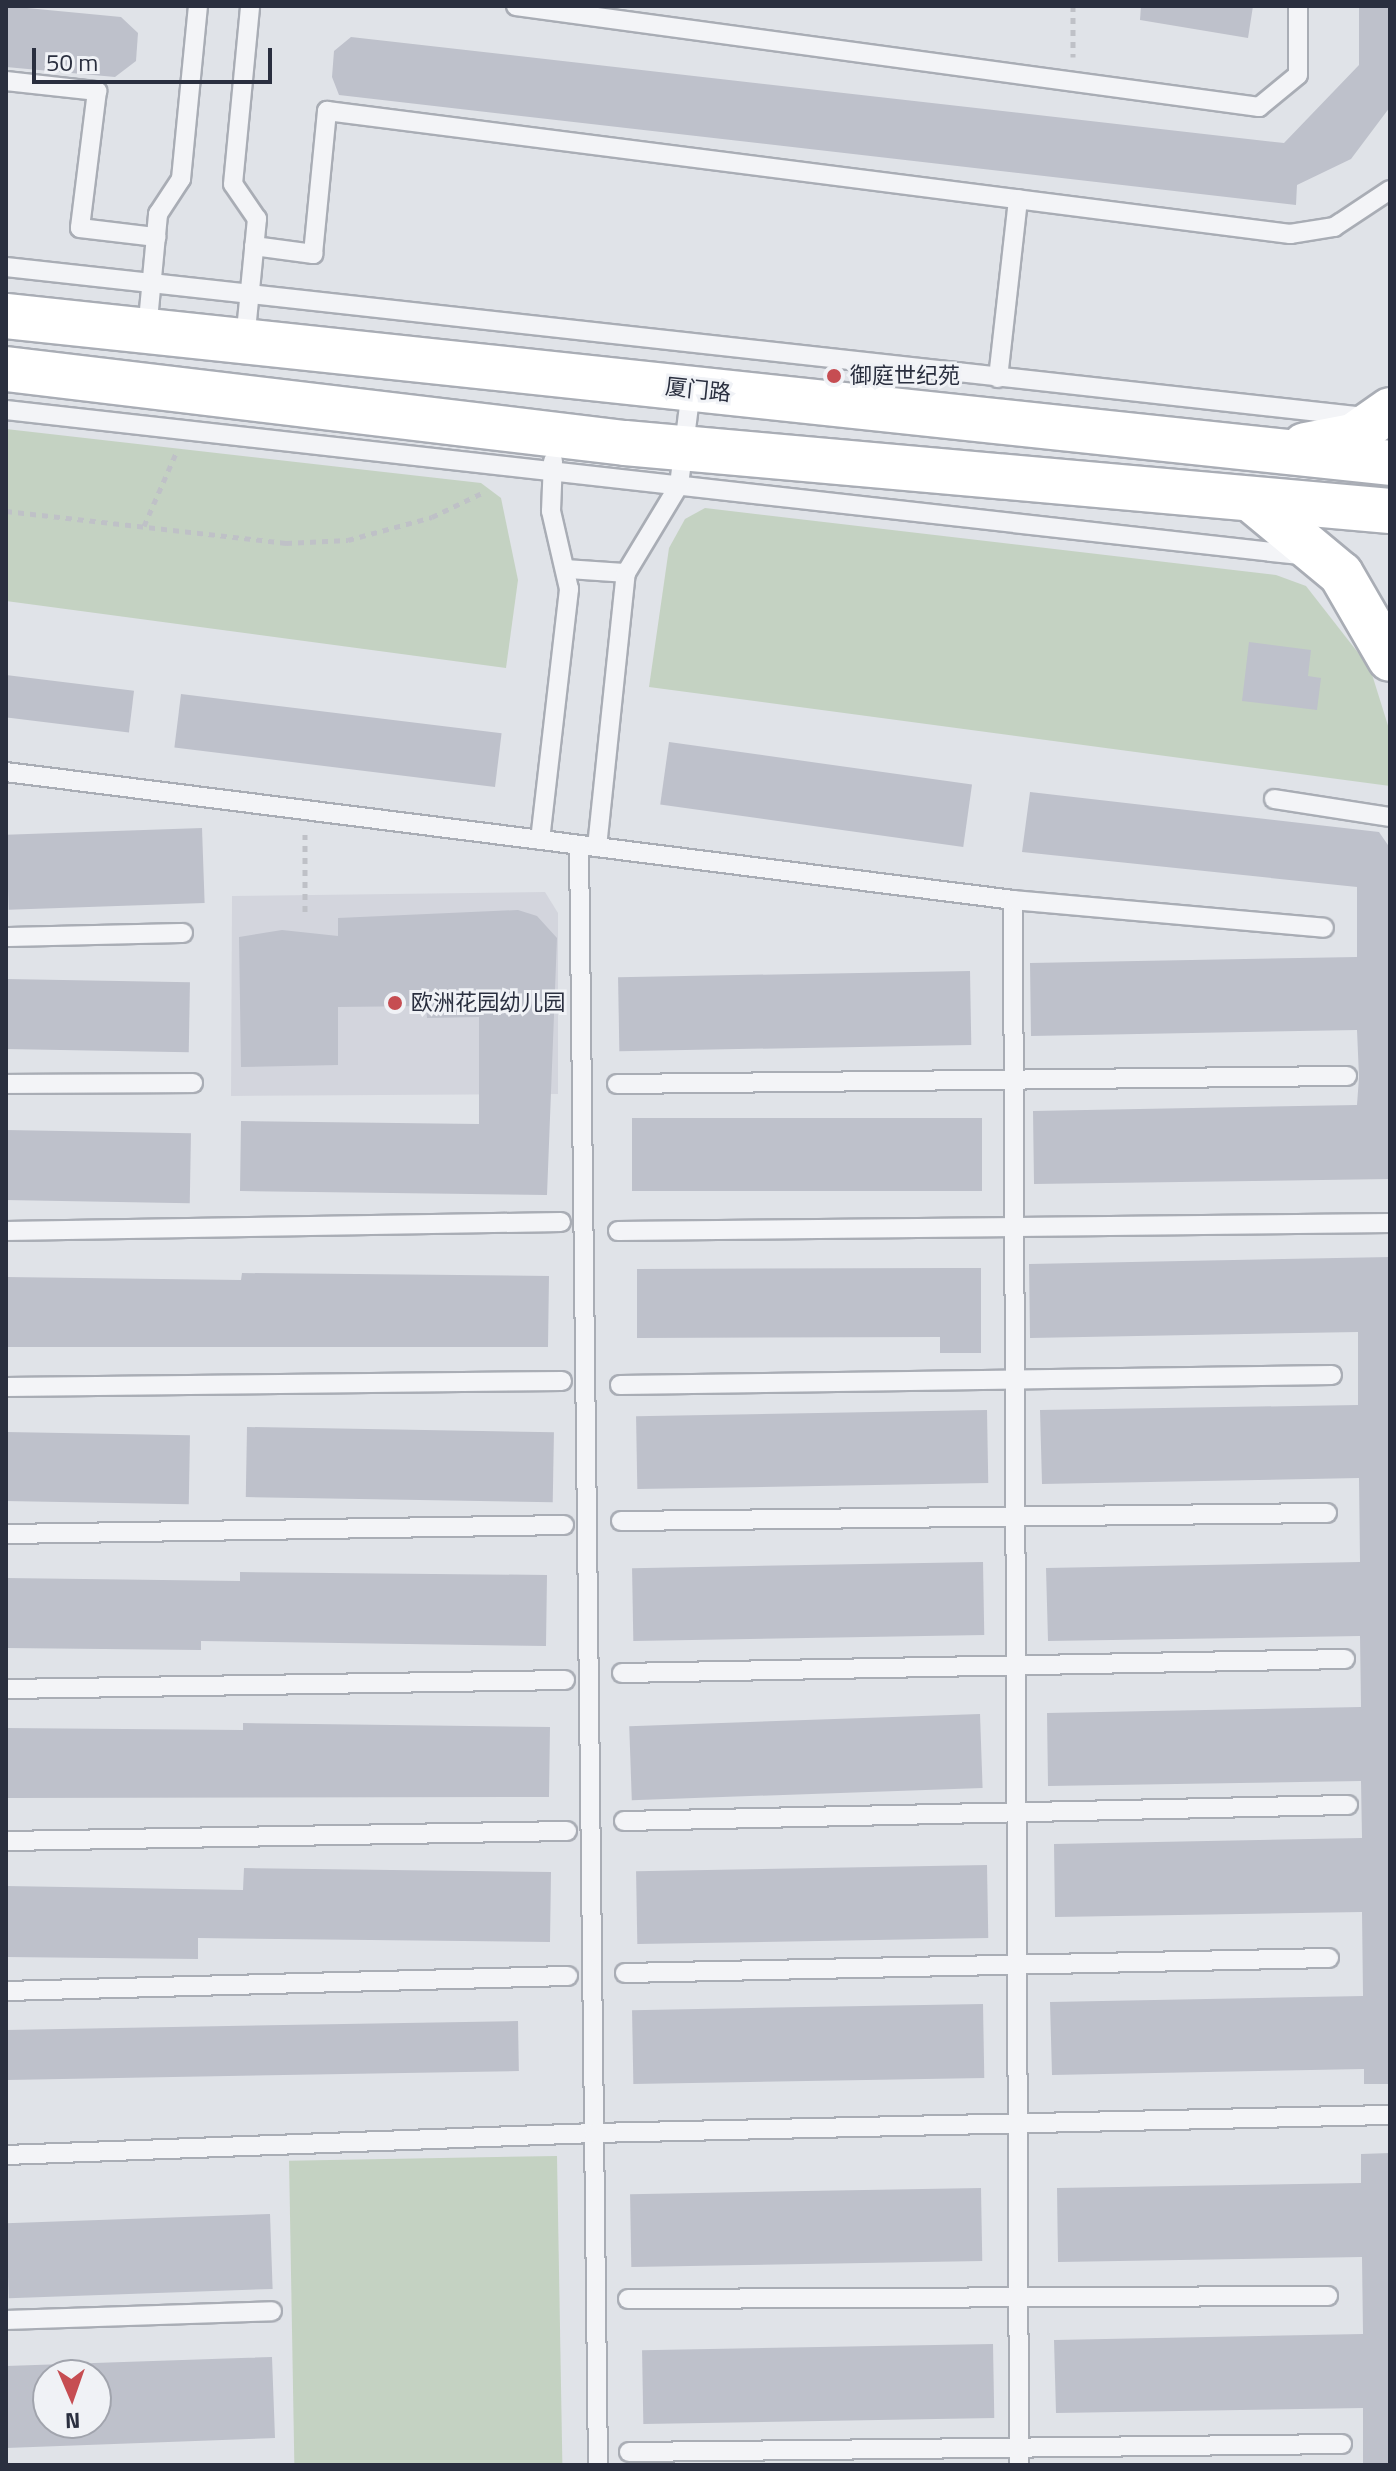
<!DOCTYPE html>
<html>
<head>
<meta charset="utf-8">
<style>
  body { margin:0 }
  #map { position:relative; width:1396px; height:2471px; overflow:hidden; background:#e0e3e8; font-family:"Titillium Web","Noto Sans SC",sans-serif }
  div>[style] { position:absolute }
  .built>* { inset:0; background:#d3d5dd }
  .green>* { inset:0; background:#c4d2c2; transform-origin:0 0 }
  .building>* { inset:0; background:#bec1cb; transform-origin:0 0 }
  .path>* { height:5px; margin-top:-2.5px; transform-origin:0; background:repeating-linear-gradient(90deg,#bfc1c7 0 6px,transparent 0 12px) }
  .roads { filter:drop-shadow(2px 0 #a9adb5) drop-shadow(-2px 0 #a9adb5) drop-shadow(0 2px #a9adb5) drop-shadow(0 -2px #a9adb5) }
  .lane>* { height:18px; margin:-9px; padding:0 9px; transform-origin:9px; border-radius:9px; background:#f3f4f7 }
  .secondary>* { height:44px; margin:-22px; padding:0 22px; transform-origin:22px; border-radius:22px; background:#fff }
  .dots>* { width:22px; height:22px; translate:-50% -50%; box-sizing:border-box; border:4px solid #f0f2f6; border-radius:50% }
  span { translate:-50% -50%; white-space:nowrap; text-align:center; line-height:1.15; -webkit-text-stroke:6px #f0f2f6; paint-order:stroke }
  .poi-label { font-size:22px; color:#2a2f3f }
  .left { translate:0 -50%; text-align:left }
  .street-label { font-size:22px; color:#2a2f3f }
  .frame { position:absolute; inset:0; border:8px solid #2a2f3f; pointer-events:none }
  .north { position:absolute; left:32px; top:2359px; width:80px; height:80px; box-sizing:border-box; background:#f0f2f6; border:2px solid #a1a4ad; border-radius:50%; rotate:178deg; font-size:22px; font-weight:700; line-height:32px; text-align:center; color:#2a2f3f }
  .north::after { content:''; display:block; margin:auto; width:28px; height:36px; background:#c64d52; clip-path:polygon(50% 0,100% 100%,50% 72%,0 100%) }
  .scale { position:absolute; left:32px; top:48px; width:240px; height:36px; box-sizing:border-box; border:4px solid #2a2f3f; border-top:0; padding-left:10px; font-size:24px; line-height:28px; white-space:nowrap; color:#2a2f3f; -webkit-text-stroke:6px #f0f2f6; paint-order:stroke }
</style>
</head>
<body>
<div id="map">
  <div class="built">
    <i style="clip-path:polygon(545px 892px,558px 913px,558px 1094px,231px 1096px,232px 896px)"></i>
  </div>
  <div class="green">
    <i style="clip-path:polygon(6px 429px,481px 483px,501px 498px,518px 580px,506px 668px,6px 601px)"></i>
    <i style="clip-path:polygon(705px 508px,1276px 575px,1306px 586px,1370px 668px,1390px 732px,1390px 786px,649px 687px,669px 548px,685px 519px)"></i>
    <i style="left:557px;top:2156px;width:309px;height:268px;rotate:89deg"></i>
  </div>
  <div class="building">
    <i style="clip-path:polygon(6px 6px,121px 17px,138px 33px,136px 61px,115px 77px,6px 67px)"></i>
    <i style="clip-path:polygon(1141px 6px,1253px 6px,1248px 38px,1140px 20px)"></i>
    <i style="clip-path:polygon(1359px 6px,1390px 6px,1390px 107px,1351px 159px,1297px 185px,1296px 205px,339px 95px,332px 77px,334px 51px,351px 37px,1284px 143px,1359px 65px)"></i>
    <i style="clip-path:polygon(1249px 642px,1311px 650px,1308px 676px,1321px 678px,1317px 710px,1242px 701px)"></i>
    <i style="left:6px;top:675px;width:129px;height:42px;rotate:7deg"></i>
    <i style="left:181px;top:694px;width:323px;height:54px;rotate:7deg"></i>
    <i style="left:669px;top:742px;width:306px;height:63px;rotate:8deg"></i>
    <i style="clip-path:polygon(1030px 792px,1379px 832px,1390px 848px,1390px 1179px,1034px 1184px,1033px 1111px,1357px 1105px,1359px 1077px,1357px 1030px,1031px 1036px,1030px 963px,1357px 957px,1357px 887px,1022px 852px)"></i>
    <i style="left:202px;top:828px;width:75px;height:196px;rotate:88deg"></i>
    <i style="clip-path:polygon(518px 910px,537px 916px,557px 938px,547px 1195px,240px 1191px,241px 1121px,479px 1124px,479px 1017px,427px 1018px,426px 1006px,338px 1007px,338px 1065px,241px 1067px,239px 937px,282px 930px,338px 936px,338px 918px)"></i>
    <i style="left:970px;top:971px;width:74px;height:352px;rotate:89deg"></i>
    <i style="left:6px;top:979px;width:184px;height:70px;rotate:1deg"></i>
    <i style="left:982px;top:1118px;width:73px;height:350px;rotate:90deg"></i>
    <i style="left:6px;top:1130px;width:185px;height:70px;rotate:1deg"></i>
    <i style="clip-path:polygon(1390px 1257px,1390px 2084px,1364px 2084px,1364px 2069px,1052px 2075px,1050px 2002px,1363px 1996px,1362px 1912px,1055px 1917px,1054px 1844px,1362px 1838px,1361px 1781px,1048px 1786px,1047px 1713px,1361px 1707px,1360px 1636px,1048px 1641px,1046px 1568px,1360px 1562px,1359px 1478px,1042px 1484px,1040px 1410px,1358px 1405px,1358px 1332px,1030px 1338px,1029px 1264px)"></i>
    <i style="clip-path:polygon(953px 1268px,981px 1268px,981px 1353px,940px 1353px,940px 1337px,637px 1338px,637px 1269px)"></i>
    <i style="clip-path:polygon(242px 1273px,549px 1276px,548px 1347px,6px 1347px,6px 1277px,241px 1280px)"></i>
    <i style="left:987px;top:1410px;width:73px;height:351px;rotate:89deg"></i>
    <i style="left:247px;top:1427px;width:307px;height:70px;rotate:1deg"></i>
    <i style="left:6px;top:1432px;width:184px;height:69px;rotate:1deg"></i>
    <i style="left:983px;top:1562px;width:73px;height:351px;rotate:89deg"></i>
    <i style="clip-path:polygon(240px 1572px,547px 1575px,546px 1646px,201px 1641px,201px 1650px,6px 1648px,6px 1578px,240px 1581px)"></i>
    <i style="left:980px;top:1714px;width:74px;height:351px;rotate:88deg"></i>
    <i style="clip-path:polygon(243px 1723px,550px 1727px,549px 1797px,6px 1798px,6px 1728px,243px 1730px)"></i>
    <i style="left:987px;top:1865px;width:73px;height:351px;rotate:89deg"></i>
    <i style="clip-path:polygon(244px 1868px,551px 1872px,550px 1942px,198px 1938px,198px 1959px,6px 1957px,6px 1886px,243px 1890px)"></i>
    <i style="left:983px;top:2004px;width:74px;height:351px;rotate:89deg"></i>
    <i style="left:518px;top:2021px;width:50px;height:512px;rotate:89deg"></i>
    <i style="clip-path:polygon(1390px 2153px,1390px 2465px,1363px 2465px,1363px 2408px,1056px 2413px,1054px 2340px,1363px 2334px,1362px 2257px,1058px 2262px,1057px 2188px,1361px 2183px,1361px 2154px)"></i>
    <i style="left:981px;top:2188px;width:73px;height:351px;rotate:89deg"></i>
    <i style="left:270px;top:2214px;width:75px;height:264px;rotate:88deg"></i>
    <i style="left:993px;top:2344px;width:74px;height:351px;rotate:89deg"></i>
    <i style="clip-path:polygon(evenodd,272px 2357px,275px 2438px,6px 2448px,6px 2366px,272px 2357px,48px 2375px,96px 2375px,96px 2423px,48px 2423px,48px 2375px)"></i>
  </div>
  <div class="path">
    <i style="left:1073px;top:6px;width:51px;rotate:90deg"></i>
    <i style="left:6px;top:511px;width:282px;rotate:6.5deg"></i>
    <i style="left:286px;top:543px;width:62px;rotate:-2.8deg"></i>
    <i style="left:348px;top:540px;width:87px;rotate:-15.3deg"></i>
    <i style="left:432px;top:517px;width:60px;rotate:-25.7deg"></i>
    <i style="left:144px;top:526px;width:80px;rotate:-66.3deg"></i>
    <i style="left:305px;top:834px;width:79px;rotate:90deg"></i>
  </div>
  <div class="roads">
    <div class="lane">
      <i style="left:516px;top:6px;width:750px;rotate:7.74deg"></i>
      <i style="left:1259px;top:107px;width:50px;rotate:-39.4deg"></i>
      <i style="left:1298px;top:75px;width:69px;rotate:-90deg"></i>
      <i style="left:6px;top:81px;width:92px;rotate:6.3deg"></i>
      <i style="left:97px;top:91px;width:138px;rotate:97.1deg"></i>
      <i style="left:80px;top:228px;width:77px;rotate:6.8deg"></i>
      <i style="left:254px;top:246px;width:60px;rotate:7.7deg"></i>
      <i style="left:313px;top:254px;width:144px;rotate:-84.4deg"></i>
      <i style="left:327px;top:111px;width:971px;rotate:7.28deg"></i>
      <i style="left:1290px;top:234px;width:45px;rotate:-9deg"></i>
      <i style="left:1334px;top:227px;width:67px;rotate:-33.5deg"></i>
      <i style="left:6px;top:267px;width:1367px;rotate:6.3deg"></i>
      <i style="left:147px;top:331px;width:118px;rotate:-84.6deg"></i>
      <i style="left:158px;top:214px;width:42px;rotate:-56.7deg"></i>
      <i style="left:181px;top:179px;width:174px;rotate:-84.4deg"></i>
      <i style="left:245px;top:341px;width:123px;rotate:-84.4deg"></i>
      <i style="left:257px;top:219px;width:42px;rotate:-124.4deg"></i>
      <i style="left:233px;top:184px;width:179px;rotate:-84.5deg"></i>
      <i style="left:998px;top:378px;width:180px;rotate:-83.6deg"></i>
      <i style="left:6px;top:410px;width:1300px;rotate:6.4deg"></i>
      <i style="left:567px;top:569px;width:59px;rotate:3.9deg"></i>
      <i style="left:6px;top:772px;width:1015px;rotate:7.24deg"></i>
      <i style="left:1013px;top:900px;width:1565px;rotate:89.78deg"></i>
      <i style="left:1274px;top:799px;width:117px;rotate:8.8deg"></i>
      <i style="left:540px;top:840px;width:253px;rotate:-83.4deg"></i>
      <i style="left:569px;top:589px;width:80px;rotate:-103deg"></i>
      <i style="left:551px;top:511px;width:50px;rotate:-87.7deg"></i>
      <i style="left:579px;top:845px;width:1620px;rotate:89.33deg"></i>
      <i style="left:597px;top:847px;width:276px;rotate:-84deg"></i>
      <i style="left:626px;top:573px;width:103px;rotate:-58.9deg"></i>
      <i style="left:679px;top:485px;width:96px;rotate:-82.8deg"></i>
      <i style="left:1013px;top:900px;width:312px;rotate:5.1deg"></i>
      <i style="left:6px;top:937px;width:177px;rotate:-1.3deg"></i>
      <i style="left:6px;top:1084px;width:187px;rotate:-0.3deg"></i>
      <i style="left:617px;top:1084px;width:730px;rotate:-0.63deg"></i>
      <i style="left:6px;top:1231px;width:555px;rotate:-0.93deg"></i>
      <i style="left:618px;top:1231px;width:772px;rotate:-0.59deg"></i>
      <i style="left:620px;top:1385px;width:712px;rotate:-0.8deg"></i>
      <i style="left:6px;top:1387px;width:556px;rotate:-0.62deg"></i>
      <i style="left:621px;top:1521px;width:706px;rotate:-0.65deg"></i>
      <i style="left:6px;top:1534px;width:558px;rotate:-0.92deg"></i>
      <i style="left:622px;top:1673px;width:723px;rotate:-1.11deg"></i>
      <i style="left:6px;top:1689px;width:559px;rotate:-0.92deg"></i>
      <i style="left:624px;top:1821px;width:724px;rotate:-1.27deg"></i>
      <i style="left:6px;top:1841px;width:561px;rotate:-1.02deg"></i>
      <i style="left:625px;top:1973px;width:704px;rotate:-1.22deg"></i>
      <i style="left:6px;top:1991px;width:562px;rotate:-1.53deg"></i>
      <i style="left:6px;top:2155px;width:588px;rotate:-2.14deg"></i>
      <i style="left:594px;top:2133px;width:796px;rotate:-1.3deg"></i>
      <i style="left:628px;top:2299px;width:700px;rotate:-0.25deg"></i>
      <i style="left:6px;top:2320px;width:266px;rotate:-1.9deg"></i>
      <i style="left:629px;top:2452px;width:713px;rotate:-0.64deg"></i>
    </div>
    <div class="secondary">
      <i style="left:6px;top:316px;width:1392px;rotate:6.06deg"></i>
      <i style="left:6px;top:369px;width:623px;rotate:6.82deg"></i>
      <i style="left:625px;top:443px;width:768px;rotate:5.08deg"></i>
      <i style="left:1305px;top:445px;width:49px;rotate:-10.6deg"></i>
      <i style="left:1353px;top:436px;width:45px;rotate:-35.1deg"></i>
      <i style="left:1253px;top:501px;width:114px;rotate:39.7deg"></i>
      <i style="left:1341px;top:574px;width:98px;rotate:60deg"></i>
    </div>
  </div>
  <div class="dots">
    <i style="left:834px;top:376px;background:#c64d52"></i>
    <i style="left:395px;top:1003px;background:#c64d52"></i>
  </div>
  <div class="poi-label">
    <span class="left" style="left:850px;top:376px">御庭世纪苑</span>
    <span class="left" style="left:411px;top:1003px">欧洲花园幼儿园</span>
  </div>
  <div class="street-label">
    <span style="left:698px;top:390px;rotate:6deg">厦门路</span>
  </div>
  <div class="frame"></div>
  <div class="north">N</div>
  <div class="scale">50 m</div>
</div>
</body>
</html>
